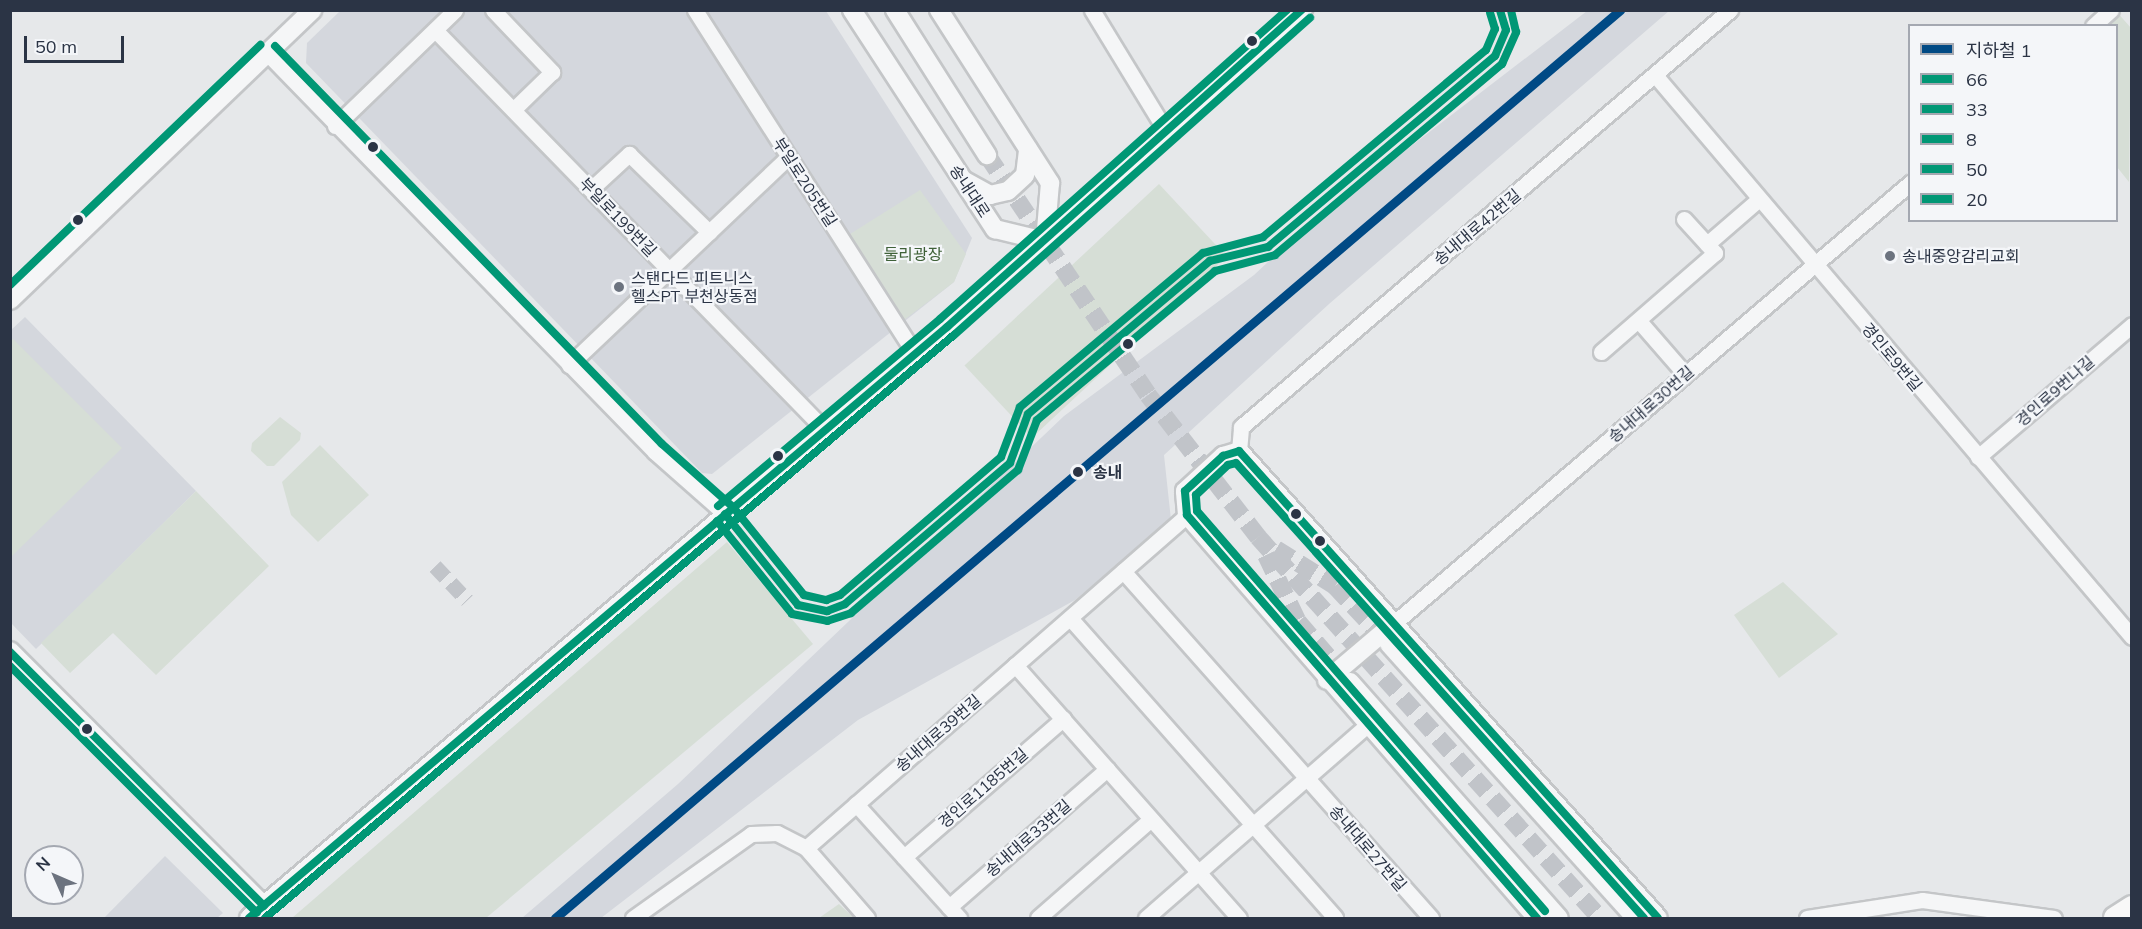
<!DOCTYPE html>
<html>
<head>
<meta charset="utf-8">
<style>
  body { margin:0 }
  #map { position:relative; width:2142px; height:929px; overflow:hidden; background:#e6e8ea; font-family:Mulish,"Noto Sans KR",sans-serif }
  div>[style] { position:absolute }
  .built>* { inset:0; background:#d4d7dd }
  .green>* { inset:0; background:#d6ded6; transform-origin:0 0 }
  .minor-tunnel>* { height:15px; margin-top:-7.5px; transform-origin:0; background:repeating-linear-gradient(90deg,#c1c4c9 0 15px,transparent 0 23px) }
  .tertiary-tunnel>* { height:18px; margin-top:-9px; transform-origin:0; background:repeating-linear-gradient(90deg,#c1c4c9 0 18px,transparent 0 27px) }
  .roads { filter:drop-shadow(2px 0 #c4c6c8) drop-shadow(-2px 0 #c4c6c8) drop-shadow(0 2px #c4c6c8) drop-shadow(0 -2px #c4c6c8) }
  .minor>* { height:15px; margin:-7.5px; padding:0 7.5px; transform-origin:7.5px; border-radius:7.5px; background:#f5f6f7 }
  .tertiary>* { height:18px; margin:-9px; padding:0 9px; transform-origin:9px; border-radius:9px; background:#f5f6f7 }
  .primary>* { height:22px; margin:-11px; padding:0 11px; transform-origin:11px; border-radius:11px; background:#f8f8f8 }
  .bus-1>* { height:8px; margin:-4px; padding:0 4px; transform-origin:4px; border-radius:4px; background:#009775 }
  .bus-2>* { height:8px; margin:-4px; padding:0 4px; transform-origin:4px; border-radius:4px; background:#009775 }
  .bus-3>* { height:8px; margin:-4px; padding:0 4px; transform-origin:4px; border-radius:4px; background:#009775 }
  .bus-4>* { height:8px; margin:-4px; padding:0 4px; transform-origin:4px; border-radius:4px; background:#009775 }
  .bus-5>* { height:8px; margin:-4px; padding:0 4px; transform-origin:4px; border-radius:4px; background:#009775 }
  .metro-1>* { height:9px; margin:-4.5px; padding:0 4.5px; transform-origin:4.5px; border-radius:4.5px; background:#004a85 }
  .dots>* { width:16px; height:16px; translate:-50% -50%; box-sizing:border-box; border:3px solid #f4f6f9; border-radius:50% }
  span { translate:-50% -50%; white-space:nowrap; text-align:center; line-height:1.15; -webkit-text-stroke:4.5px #f4f6f9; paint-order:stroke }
  .street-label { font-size:16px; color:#2b3445 }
  .park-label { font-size:16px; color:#3f6138 }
  .poi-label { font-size:16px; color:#2b3445 }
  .left { translate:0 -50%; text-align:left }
  .stop-label { font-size:16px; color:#2b3445; font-weight:700 }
  .frame { position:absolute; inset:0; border:12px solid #2b3445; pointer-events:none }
  .legend { position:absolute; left:1908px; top:24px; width:210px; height:198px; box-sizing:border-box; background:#f4f6f9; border:2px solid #a4a8b1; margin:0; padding:8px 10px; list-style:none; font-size:18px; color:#2b3445 }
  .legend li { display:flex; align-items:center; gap:12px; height:30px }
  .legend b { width:30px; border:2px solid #a4a8b1 }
  .north { position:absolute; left:24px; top:845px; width:60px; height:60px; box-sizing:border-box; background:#f4f6f9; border:2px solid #a4a8b1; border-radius:50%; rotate:315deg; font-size:16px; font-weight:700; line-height:24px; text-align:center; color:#2b3445 }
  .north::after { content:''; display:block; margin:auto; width:21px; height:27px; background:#6c737f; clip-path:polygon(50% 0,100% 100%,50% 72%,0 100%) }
  .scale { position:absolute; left:24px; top:36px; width:100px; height:27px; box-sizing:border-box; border:3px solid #2b3445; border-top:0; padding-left:8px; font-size:18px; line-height:21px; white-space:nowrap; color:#2b3445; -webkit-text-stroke:4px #f4f6f9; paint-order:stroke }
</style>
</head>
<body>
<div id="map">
  <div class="built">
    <i style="clip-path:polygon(340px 11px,826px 11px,972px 238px,954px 282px,712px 474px,702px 473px,306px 63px,307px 43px)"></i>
    <i style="clip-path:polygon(1587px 11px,1669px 11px,1329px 304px,1164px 455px,1171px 520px,1075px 600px,858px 720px,601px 918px,522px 918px,678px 784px,1064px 416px,1254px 275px,1307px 226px)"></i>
    <i style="clip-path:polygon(25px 317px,196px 491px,36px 649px,11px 623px,10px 331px)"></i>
    <i style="clip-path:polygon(165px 856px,223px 913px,217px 918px,104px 918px)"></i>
  </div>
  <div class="green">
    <i style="clip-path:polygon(2116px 11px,2131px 28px,2129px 182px,2117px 167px,2116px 26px,2100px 26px)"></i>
    <i style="left:1159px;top:184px;width:99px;height:266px;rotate:47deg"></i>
    <i style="clip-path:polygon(920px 190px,966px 254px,954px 282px,904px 320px,850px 234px)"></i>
    <i style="clip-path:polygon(13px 339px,122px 448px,11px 557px,10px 341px)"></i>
    <i style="clip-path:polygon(280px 417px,301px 433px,300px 440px,274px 466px,267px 466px,251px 451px,252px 443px)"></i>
    <i style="clip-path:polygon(320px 445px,369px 495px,318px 542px,291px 515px,282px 482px)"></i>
    <i style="clip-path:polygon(196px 491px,269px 566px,156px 675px,113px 633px,70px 673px,41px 643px)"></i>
    <i style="clip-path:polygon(727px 542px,813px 644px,486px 918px,292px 918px)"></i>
    <i style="clip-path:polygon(1783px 582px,1838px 634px,1779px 678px,1734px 615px)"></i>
    <i style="clip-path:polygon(839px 904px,854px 918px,819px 918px)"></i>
  </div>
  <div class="minor-tunnel">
    <i style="left:435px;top:566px;width:47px;rotate:46.7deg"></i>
  </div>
  <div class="tertiary-tunnel">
    <i style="left:987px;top:155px;width:289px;rotate:56.1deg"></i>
    <i style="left:1148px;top:395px;width:180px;rotate:52.2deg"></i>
    <i style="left:1258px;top:537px;width:512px;rotate:48.09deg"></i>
    <i style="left:1276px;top:549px;width:70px;rotate:32.1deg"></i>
    <i style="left:1335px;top:586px;width:79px;rotate:47deg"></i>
    <i style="left:1266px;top:555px;width:74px;rotate:64.5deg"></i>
    <i style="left:1298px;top:622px;width:78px;rotate:49.2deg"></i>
  </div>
  <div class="roads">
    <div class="minor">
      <i style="left:493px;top:10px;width:86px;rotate:46.4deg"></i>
      <i style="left:552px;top:72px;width:54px;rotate:135.7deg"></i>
      <i style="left:695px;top:10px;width:408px;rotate:57.4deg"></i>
      <i style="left:1092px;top:10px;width:144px;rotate:58.6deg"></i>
      <i style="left:2093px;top:26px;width:24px;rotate:-42deg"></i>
      <i style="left:435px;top:30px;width:559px;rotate:45.73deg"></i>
      <i style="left:267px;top:53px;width:557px;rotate:45.8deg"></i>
      <i style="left:655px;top:452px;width:94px;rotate:41.5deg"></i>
      <i style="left:1655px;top:75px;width:737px;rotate:49.68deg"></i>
      <i style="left:335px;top:126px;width:167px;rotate:-44deg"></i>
      <i style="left:591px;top:189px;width:52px;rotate:-42.6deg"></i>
      <i style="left:629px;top:154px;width:112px;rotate:44.3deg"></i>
      <i style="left:1707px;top:244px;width:69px;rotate:-40.9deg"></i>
      <i style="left:1639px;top:321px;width:70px;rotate:49deg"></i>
      <i style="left:1601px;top:352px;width:151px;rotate:-41deg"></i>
      <i style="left:1715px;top:253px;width:46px;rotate:-132.4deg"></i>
      <i style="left:569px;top:365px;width:302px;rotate:-43.5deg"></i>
      <i style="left:1239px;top:451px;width:24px;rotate:-85deg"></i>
      <i style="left:1241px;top:427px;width:643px;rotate:-40.46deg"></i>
      <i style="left:1978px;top:457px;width:203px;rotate:-40.6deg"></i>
      <i style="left:1123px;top:571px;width:464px;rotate:48.4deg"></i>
      <i style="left:1070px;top:618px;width:400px;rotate:48.5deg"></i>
      <i style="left:1393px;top:624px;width:680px;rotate:-40.46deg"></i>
      <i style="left:1015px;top:665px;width:338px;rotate:48.5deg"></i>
      <i style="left:856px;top:804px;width:154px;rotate:47.9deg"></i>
      <i style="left:806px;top:848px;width:506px;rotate:-41.15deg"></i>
      <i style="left:904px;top:857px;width:211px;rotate:-41deg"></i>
      <i style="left:949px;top:907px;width:210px;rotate:-41.1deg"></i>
      <i style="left:633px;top:918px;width:145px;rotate:-35.4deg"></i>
      <i style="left:751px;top:834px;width:26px;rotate:-2deg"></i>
      <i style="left:777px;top:833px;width:33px;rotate:27deg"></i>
      <i style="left:806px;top:848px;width:93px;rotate:48.9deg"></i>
      <i style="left:1038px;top:918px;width:150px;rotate:-41.2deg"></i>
      <i style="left:1146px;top:918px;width:292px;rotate:-41.1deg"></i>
      <i style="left:1807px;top:918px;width:116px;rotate:-8.9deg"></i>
      <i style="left:1922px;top:900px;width:133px;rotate:7.8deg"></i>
    </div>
    <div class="tertiary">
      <i style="left:852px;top:10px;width:262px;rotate:56.9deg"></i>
      <i style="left:995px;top:229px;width:51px;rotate:13.5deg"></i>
      <i style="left:895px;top:10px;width:172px;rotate:57.6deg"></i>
      <i style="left:939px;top:10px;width:206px;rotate:57.3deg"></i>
      <i style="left:1050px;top:183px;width:58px;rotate:94.9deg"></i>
      <i style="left:965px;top:181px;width:29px;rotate:29deg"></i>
      <i style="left:990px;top:195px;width:18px;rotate:-13deg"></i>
      <i style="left:1008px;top:191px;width:23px;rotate:-43deg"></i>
      <i style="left:1025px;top:175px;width:26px;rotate:-83deg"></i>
      <i style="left:10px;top:300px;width:419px;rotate:-43.8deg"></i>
      <i style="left:1389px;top:644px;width:369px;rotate:48deg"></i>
      <i style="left:10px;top:651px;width:360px;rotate:45.1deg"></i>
      <i style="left:1327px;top:680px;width:87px;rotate:-40.3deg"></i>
      <i style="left:1350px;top:682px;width:315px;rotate:48.5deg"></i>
      <i style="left:249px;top:918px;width:915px;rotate:-40.25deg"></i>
      <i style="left:947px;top:327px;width:477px;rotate:-41.7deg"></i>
      <i style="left:1537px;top:918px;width:534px;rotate:-130.97deg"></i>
      <i style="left:1187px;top:515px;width:24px;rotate:-95deg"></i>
      <i style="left:1185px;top:491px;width:52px;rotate:-42.6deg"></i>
      <i style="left:1223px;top:456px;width:17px;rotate:-17deg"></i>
      <i style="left:1239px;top:451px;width:627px;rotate:48.1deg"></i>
    </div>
    <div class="primary">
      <i style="left:2115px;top:918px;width:20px;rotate:-33deg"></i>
    </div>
  </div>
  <div class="bus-1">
    <i style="left:725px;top:514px;width:117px;rotate:51.3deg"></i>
    <i style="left:798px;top:605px;width:30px;rotate:12deg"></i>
    <i style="left:827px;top:611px;width:19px;rotate:-21deg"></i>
    <i style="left:845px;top:604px;width:217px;rotate:-40.5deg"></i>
    <i style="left:1010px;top:463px;width:52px;rotate:-69.8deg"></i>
    <i style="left:1028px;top:414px;width:238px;rotate:-40.1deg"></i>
    <i style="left:1210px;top:261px;width:60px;rotate:-13.6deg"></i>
    <i style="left:1268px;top:247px;width:297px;rotate:-40.1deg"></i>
    <i style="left:1495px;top:56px;width:28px;rotate:-67deg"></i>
    <i style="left:1506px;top:30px;width:21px;rotate:-107deg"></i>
    <i style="left:10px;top:652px;width:359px;rotate:45deg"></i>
    <i style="left:249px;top:918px;width:915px;rotate:-40.25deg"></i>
    <i style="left:947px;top:327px;width:476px;rotate:-41.8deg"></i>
  </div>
  <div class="bus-2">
    <i style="left:717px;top:521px;width:119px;rotate:51.1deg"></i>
    <i style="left:792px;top:614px;width:36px;rotate:11deg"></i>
    <i style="left:827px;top:621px;width:25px;rotate:-18deg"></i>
    <i style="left:851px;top:613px;width:220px;rotate:-40.6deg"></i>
    <i style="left:1018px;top:470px;width:53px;rotate:-69.2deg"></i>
    <i style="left:1037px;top:420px;width:232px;rotate:-39.9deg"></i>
    <i style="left:1215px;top:271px;width:62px;rotate:-14.9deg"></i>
    <i style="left:1275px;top:255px;width:297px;rotate:-40.1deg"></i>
    <i style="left:1502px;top:64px;width:35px;rotate:-66deg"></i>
    <i style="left:1516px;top:32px;width:23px;rotate:-103deg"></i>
    <i style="left:10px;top:666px;width:349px;rotate:45deg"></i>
    <i style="left:265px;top:918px;width:903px;rotate:-40.24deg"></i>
    <i style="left:954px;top:335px;width:477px;rotate:-41.7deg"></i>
  </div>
  <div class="bus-3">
    <i style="left:275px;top:46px;width:555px;rotate:45.8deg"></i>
    <i style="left:662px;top:444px;width:95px;rotate:41.6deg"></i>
    <i style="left:733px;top:507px;width:113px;rotate:51.1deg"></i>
    <i style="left:804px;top:595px;width:23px;rotate:13deg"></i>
    <i style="left:826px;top:600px;width:15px;rotate:-20deg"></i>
    <i style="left:840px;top:595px;width:212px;rotate:-40.6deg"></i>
    <i style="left:1001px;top:457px;width:53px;rotate:-69.2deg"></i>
    <i style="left:1020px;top:407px;width:239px;rotate:-40.1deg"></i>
    <i style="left:1203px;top:253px;width:62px;rotate:-14.9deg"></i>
    <i style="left:1263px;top:237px;width:291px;rotate:-40deg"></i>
    <i style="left:1486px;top:50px;width:23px;rotate:-67deg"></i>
    <i style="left:1495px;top:29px;width:17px;rotate:-107deg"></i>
    <i style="left:10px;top:285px;width:347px;rotate:-43.8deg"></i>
    <i style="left:718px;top:506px;width:290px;rotate:-40.1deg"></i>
    <i style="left:940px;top:319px;width:465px;rotate:-41.7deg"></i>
  </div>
  <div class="bus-4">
    <i style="left:1537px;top:918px;width:534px;rotate:-130.97deg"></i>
    <i style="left:1187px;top:515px;width:24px;rotate:-95deg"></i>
    <i style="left:1185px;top:491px;width:52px;rotate:-42.6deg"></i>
    <i style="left:1223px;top:456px;width:17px;rotate:-17deg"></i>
    <i style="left:1239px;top:451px;width:627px;rotate:48.1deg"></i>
  </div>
  <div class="bus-5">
    <i style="left:1545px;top:911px;width:530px;rotate:-131.02deg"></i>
    <i style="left:1197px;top:511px;width:16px;rotate:-94deg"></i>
    <i style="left:1196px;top:495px;width:44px;rotate:-43.2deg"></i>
    <i style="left:1228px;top:465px;width:8px;rotate:-14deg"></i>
    <i style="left:1236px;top:463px;width:611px;rotate:48.12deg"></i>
  </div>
  <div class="metro-1">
    <i style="left:555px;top:918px;width:1400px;rotate:-40.45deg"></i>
  </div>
  <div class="dots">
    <i style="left:1252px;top:41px;background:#2b3445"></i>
    <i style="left:373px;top:147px;background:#2b3445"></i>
    <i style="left:78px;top:220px;background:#2b3445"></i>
    <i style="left:1890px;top:256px;background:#6c737f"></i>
    <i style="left:619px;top:287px;background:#6c737f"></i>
    <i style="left:1128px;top:344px;background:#2b3445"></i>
    <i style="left:778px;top:456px;background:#2b3445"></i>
    <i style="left:1078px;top:472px;background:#2b3445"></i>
    <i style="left:1296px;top:514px;background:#2b3445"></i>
    <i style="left:1320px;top:541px;background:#2b3445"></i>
    <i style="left:87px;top:729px;background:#2b3445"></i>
  </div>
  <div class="street-label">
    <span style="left:805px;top:182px;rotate:57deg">부일로205번길</span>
    <span style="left:970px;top:191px;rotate:57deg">송내대로</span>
    <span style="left:618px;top:217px;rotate:46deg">부일로199번길</span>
    <span style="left:1477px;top:227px;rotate:-40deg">송내대로42번길</span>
    <span style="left:1892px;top:357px;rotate:50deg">경인로9번길</span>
    <span style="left:2055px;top:391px;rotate:-41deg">경인로9번나길</span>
    <span style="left:1651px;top:404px;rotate:-41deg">송내대로30번길</span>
    <span style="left:938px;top:733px;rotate:-41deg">송내대로39번길</span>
    <span style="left:983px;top:788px;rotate:-41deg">경인로1185번길</span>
    <span style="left:1028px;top:838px;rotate:-41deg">송내대로33번길</span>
    <span style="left:1368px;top:848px;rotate:49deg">송내대로27번길</span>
  </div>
  <div class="park-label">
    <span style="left:913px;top:254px">둘리광장</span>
  </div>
  <div class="poi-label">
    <span class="left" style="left:1902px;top:256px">송내중앙감리교회</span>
    <span class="left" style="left:631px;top:287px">스탠다드 피트니스<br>헬스PT 부천상동점</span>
  </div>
  <div class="stop-label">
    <span class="left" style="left:1093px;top:472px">송내</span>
  </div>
  <div class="frame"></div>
  <ul class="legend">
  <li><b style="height:8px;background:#004a85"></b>지하철 1</li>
  <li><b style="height:8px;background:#009775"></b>66</li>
  <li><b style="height:8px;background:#009775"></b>33</li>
  <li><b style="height:8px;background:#009775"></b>8</li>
  <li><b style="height:8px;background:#009775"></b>50</li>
  <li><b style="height:8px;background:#009775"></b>20</li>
  </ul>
  <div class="north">N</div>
  <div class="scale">50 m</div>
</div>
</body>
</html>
